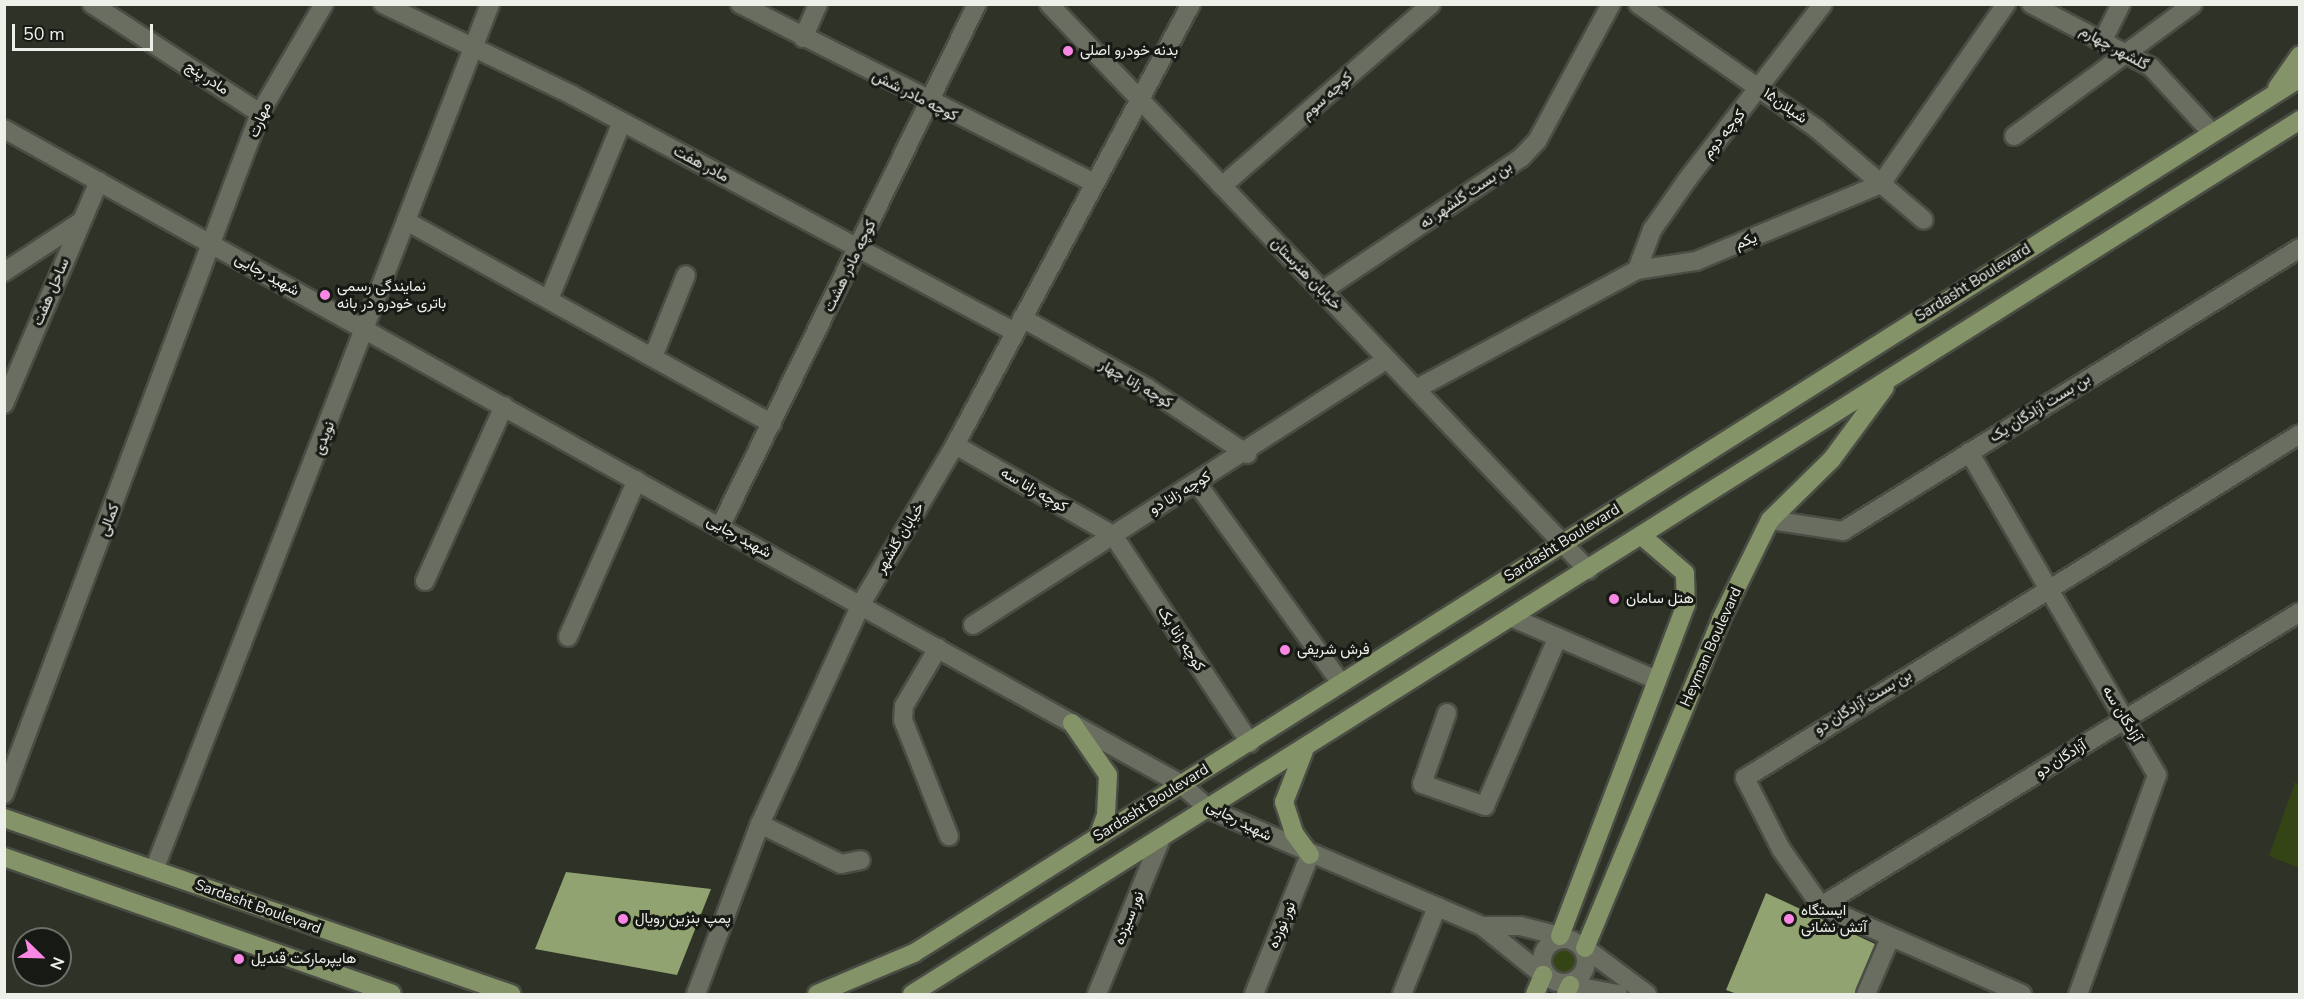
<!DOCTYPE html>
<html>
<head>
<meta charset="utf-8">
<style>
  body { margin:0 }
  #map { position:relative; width:2304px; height:999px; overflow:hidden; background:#2e3227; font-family:"Nunito Sans",Vazirmatn,sans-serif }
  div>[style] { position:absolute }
  .green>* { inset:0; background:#354415 }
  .round { border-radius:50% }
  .building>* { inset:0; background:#90a370 }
  .roads { filter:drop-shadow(2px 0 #4a4d44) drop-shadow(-2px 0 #4a4d44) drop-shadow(0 2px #4a4d44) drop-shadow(0 -2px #4a4d44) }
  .street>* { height:18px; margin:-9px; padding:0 9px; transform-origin:9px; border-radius:9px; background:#696e61 }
  .secondary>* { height:18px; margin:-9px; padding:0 9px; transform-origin:9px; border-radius:9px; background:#696e61 }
  .secondary>.ring { margin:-9px; padding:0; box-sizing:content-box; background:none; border:18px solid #696e61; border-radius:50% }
  .primary>* { height:18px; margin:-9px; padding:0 9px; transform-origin:9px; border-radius:9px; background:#859468 }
  .dots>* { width:16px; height:16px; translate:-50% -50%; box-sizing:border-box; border:3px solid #171914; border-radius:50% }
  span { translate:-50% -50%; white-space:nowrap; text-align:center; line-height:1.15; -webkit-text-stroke:6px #171914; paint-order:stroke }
  .street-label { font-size:15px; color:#edf0e9 }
  .poi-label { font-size:15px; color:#edf0e9 }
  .left { translate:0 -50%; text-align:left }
  .frame { position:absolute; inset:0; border:6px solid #edf0e9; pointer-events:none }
  .north { position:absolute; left:12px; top:927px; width:60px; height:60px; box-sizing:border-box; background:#171914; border:2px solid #6d6f69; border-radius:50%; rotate:113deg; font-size:16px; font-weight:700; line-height:24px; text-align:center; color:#edf0e9 }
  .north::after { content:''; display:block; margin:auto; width:21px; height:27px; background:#fb87e5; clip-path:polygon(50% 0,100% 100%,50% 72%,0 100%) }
  .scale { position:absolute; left:12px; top:24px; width:141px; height:27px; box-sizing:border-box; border:3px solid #edf0e9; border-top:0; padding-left:8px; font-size:18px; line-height:21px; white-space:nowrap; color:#edf0e9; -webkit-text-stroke:4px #171914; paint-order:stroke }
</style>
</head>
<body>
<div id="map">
  <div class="green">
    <i style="clip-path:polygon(2295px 782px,2299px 785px,2299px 868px,2269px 856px)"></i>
    <i class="round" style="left:1548px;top:946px;width:30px;height:30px"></i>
  </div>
  <div class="building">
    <i style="clip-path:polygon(566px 872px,711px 889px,677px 975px,535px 949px)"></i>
    <i style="clip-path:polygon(1766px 893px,1875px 944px,1855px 994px,1737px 994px,1726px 990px)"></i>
  </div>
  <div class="roads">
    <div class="street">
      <i style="left:92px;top:4px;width:200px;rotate:33deg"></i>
      <i style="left:383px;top:4px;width:210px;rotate:25.7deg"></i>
      <i style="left:572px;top:95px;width:502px;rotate:28.15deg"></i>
      <i style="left:740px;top:4px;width:395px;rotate:26.8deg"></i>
      <i style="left:1638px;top:4px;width:218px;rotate:34.9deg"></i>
      <i style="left:1817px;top:129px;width:140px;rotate:40.4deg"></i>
      <i style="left:2031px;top:4px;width:136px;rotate:27.7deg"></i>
      <i style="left:2151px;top:67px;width:88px;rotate:47.3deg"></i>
      <i style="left:803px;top:38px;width:37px;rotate:-66deg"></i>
      <i style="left:2103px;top:40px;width:40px;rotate:-63.4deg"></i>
      <i style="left:2014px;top:136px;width:222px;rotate:-36.4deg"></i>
      <i style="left:1222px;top:186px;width:277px;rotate:-41deg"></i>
      <i style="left:408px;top:222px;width:416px;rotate:29deg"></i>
      <i style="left:1637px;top:270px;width:43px;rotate:-69.4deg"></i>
      <i style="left:1652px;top:230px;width:61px;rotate:-55deg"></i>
      <i style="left:1687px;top:180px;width:222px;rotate:-52.3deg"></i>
      <i style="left:4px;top:272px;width:93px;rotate:-33.2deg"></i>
      <i style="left:1322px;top:291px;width:239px;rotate:-33.8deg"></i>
      <i style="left:1521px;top:158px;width:23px;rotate:-47deg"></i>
      <i style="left:1537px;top:141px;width:156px;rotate:-61.6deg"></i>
      <i style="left:549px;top:299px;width:191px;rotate:-67.6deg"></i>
      <i style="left:1022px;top:318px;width:143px;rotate:29.2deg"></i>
      <i style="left:1147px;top:388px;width:120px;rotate:33.4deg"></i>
      <i style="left:653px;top:357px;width:88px;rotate:-68.1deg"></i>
      <i style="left:1416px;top:389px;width:251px;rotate:-28.3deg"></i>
      <i style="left:1637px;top:270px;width:60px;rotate:-8.7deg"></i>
      <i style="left:1696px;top:261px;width:200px;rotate:-22.6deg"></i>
      <i style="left:1881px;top:184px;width:219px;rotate:-55.2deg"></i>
      <i style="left:4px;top:404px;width:242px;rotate:-66.9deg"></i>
      <i style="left:955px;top:445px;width:182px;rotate:29.7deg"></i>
      <i style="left:1113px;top:535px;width:249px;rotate:56.6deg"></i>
      <i style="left:1969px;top:452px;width:374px;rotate:59.8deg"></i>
      <i style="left:2157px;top:775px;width:233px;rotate:109.8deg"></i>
      <i style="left:1196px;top:482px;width:248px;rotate:54.2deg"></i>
      <i style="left:1770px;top:520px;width:74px;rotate:8.6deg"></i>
      <i style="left:1843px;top:531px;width:538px;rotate:-31.77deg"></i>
      <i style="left:720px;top:527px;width:583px;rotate:-63.83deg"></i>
      <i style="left:425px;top:581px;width:192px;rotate:-65.7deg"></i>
      <i style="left:1513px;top:618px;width:157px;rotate:23.3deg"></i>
      <i style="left:973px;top:625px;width:492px;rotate:-32.7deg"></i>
      <i style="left:568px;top:637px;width:171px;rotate:-66.3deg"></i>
      <i style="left:938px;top:648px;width:67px;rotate:120.4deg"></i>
      <i style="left:904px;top:706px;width:14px;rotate:94deg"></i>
      <i style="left:903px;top:720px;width:125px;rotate:68.4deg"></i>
      <i style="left:1447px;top:713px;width:75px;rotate:109.4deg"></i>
      <i style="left:1422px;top:784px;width:67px;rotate:19.2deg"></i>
      <i style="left:1485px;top:806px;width:182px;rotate:-66.7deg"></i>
      <i style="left:760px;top:824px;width:90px;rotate:26.3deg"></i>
      <i style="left:841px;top:864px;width:20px;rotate:-11deg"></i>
      <i style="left:154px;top:870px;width:929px;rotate:-68.79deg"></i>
      <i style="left:1821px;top:906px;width:562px;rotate:-31.54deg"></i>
      <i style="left:1097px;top:994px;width:165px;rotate:-67.6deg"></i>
      <i style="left:1254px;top:994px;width:150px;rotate:-68.1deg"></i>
      <i style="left:1402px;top:994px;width:94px;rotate:-68.1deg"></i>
      <i style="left:1866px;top:994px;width:61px;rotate:-66.8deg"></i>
      <i style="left:2022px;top:994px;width:219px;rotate:-156.4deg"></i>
      <i style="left:1821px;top:906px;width:70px;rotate:-125.1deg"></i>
      <i style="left:1781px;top:849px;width:80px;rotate:-116.9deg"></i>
      <i style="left:1745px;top:778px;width:653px;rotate:-31.79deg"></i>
    </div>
    <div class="secondary">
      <i style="left:1049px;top:4px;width:782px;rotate:46.4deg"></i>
      <i style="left:4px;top:129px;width:1347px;rotate:29.1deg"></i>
      <i style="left:1181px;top:784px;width:38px;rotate:42deg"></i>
      <i style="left:1209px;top:809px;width:297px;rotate:23.2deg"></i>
      <i style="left:1482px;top:926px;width:78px;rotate:38.8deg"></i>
      <i style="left:4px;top:794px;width:728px;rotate:-69.4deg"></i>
      <i style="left:260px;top:113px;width:126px;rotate:-59.6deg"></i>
      <i style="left:1482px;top:926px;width:38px"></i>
      <i style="left:1520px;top:926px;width:41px;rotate:14deg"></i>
      <i class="ring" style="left:1542px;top:939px;width:26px;height:26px"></i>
      <i style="left:1585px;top:948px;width:77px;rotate:36.6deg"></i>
      <i style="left:1570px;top:985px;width:49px;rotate:10.6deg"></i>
      <i style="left:696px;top:994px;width:182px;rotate:-69.4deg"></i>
      <i style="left:760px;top:824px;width:242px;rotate:-65.3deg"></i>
      <i style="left:861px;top:604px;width:185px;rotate:-59.4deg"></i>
      <i style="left:955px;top:445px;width:500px;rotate:-61.85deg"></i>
    </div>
    <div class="primary">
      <i style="left:2277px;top:88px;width:40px;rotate:-55.1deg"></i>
      <i style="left:1072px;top:723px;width:63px;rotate:55.3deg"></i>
      <i style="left:1108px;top:775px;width:40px;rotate:92.9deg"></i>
      <i style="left:1106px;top:815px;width:23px;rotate:110deg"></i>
      <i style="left:1304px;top:751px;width:55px;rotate:111.4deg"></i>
      <i style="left:1284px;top:802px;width:33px;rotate:72deg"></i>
      <i style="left:1294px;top:833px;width:27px;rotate:54deg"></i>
      <i style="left:4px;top:818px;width:537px;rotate:19.14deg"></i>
      <i style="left:4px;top:857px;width:411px;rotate:19.4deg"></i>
      <i style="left:1560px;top:936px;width:354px;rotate:-69.2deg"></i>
      <i style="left:1686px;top:605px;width:32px;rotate:-92deg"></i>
      <i style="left:1685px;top:573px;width:57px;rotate:-139.3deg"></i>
      <i style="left:1585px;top:948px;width:356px;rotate:-67.5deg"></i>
      <i style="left:1721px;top:619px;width:110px;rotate:-63.7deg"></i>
      <i style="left:1770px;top:520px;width:87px;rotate:-44.5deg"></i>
      <i style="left:1832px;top:459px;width:89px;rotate:-53.6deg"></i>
      <i style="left:817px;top:994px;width:105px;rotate:-22.9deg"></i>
      <i style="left:914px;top:953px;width:1639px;rotate:-32.26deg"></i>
      <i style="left:912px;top:994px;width:1640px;rotate:-32.2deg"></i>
      <i style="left:1535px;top:994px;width:21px;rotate:-67deg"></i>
      <i style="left:1566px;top:994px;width:10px;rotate:-66deg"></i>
    </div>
  </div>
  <div class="dots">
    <i style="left:1068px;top:51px;background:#fb87e5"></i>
    <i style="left:325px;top:295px;background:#fb87e5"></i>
    <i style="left:1614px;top:599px;background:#fb87e5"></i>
    <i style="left:1285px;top:650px;background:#fb87e5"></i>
    <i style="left:623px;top:919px;background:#fb87e5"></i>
    <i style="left:1789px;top:919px;background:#fb87e5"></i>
    <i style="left:239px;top:959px;background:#fb87e5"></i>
  </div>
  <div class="street-label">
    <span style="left:2114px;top:48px;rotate:29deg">گلشهر چهارم</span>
    <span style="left:207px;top:78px;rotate:33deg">مادر پنج</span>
    <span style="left:915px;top:96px;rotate:27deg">کوچه مادر شش</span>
    <span style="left:1327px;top:96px;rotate:-42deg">کوچه سوم</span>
    <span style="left:1785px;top:106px;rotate:35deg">شیلان۱۵</span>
    <span style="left:260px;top:120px;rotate:-67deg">مهارت</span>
    <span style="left:1724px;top:134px;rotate:-51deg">کوچه دوم</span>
    <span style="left:701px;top:164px;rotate:28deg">مادر هفت</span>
    <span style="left:1466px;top:195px;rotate:-34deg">بن بست گلشهر نه</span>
    <span style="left:1746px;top:241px;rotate:-22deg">یکم</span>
    <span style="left:850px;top:266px;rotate:-64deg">کوچه مادر هشت</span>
    <span style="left:1306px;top:274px;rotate:46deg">خیابان هنرستان</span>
    <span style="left:267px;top:275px;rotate:29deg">شهید رجایی</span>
    <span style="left:1973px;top:283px;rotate:-32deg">Sardasht Boulevard</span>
    <span style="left:51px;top:292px;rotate:-67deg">ساحل هفت</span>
    <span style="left:1136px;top:384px;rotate:30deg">کوچه زانا چهار</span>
    <span style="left:2040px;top:408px;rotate:-32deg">بن بست آزادگان یک</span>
    <span style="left:324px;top:438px;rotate:-68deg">نویدی</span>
    <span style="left:1034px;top:490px;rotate:30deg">کوچه زانا سه</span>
    <span style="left:1180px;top:493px;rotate:-31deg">کوچه زانا دو</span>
    <span style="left:109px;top:520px;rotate:-69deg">کمالی</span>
    <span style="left:739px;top:537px;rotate:29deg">شهید رجایی</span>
    <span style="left:900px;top:538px;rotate:-59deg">خیابان گلشهر</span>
    <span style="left:1562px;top:543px;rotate:-32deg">Sardasht Boulevard</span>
    <span style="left:1181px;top:639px;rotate:57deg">کوچه زانا یک</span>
    <span style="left:1711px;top:647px;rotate:-66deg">Heyman Boulevard</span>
    <span style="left:1863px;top:702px;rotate:-31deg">بن بست آزادگان دو</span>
    <span style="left:2122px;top:714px;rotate:59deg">آزادگان سه</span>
    <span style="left:2061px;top:759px;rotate:-32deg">آزادگان دو</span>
    <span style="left:1151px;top:803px;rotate:-32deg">Sardasht Boulevard</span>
    <span style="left:1239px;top:821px;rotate:27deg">شهید رجایی</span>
    <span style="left:258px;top:907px;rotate:20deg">Sardasht Boulevard</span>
    <span style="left:1129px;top:918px;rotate:-68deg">نور سیزده</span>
    <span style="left:1282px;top:925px;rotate:-68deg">نور نوزده</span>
  </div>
  <div class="poi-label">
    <span class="left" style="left:1080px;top:51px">بدنه خودرو اصلی</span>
    <span class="left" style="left:337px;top:295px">نمایندگی رسمی<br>باتری خودرو در بانه</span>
    <span class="left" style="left:1626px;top:599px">هتل سامان</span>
    <span class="left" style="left:1297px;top:650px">فرش شریفی</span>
    <span class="left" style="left:1801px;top:919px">ایستگاه<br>آتش نشانی</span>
    <span class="left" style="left:635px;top:919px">پمپ بنزین رویال</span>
    <span class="left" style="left:251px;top:959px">هایپرمارکت قندیل</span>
  </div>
  <div class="frame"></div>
  <div class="north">N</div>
  <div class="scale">50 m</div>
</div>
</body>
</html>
